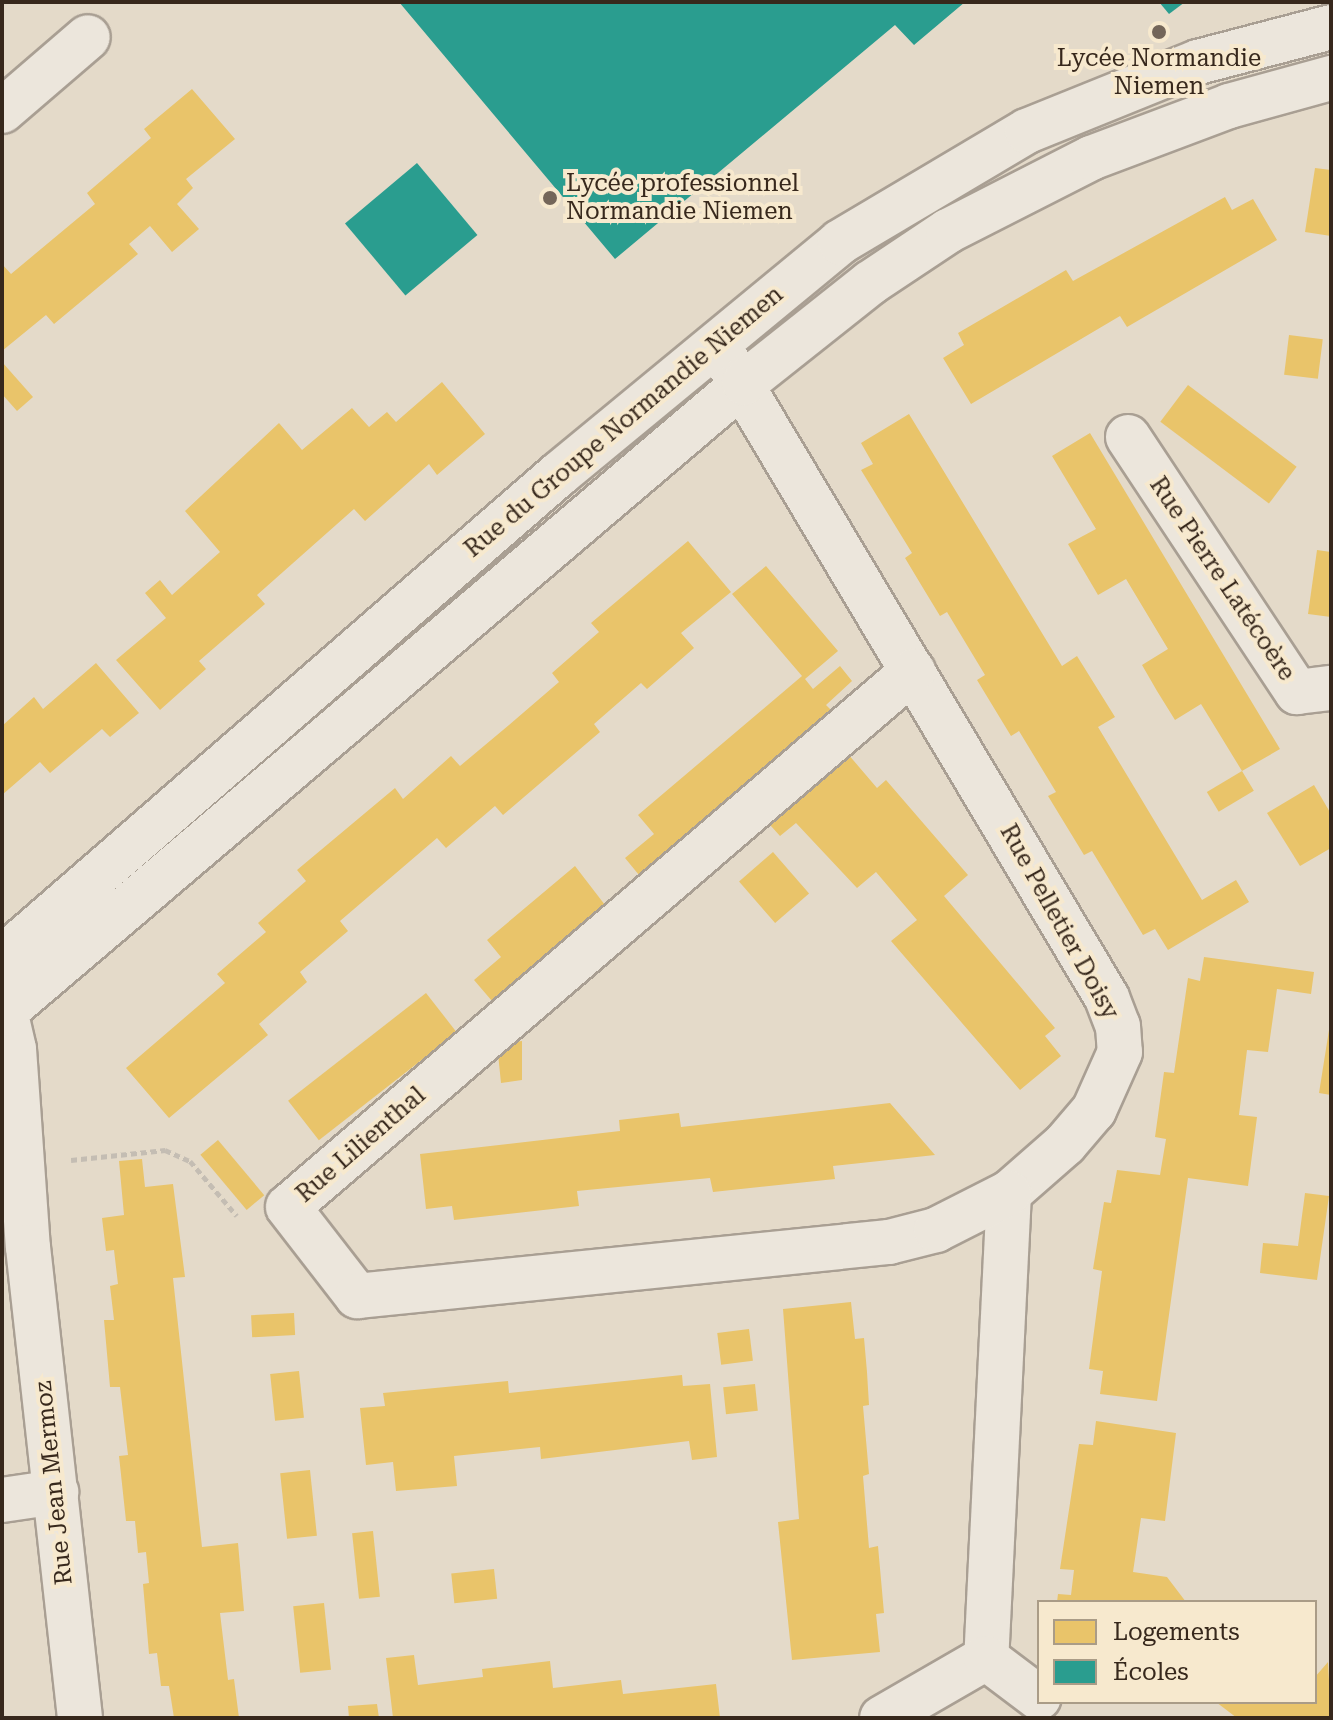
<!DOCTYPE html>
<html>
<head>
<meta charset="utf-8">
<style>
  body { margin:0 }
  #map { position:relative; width:1333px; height:1720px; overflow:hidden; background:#e4dac9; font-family:"Roboto Serif",serif }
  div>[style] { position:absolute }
  .homes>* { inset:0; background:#e9c46a; transform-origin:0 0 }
  .schools>* { inset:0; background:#2a9d8f; transform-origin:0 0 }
  .path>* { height:5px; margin-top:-2.5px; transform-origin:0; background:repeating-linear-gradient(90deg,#c4bdb3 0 6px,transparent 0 10px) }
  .roads { filter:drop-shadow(2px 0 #a99f93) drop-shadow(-2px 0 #a99f93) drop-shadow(0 2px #a99f93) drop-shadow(0 -2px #a99f93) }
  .street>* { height:44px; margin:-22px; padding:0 22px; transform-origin:22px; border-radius:22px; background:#ece6dc }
  .dots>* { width:22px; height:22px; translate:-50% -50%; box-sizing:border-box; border:4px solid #f7e9ce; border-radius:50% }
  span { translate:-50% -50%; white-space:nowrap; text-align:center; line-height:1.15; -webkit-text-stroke:8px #f7e9ce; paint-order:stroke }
  .poi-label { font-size:24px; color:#37281c }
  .left { translate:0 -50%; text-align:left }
  .street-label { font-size:24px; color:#37281c }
  .frame { position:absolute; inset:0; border:4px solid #37281c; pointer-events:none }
  .legend { position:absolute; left:1037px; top:1600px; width:280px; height:104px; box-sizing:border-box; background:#f7e9ce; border:2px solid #aa9c87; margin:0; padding:10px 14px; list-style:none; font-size:24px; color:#37281c }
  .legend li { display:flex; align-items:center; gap:16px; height:40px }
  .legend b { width:40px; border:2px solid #aa9c87 }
</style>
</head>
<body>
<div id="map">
  <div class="homes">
    <i style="clip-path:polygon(192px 89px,235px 139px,186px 179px,193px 188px,177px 204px,199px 229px,172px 252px,150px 226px,129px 244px,138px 254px,54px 324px,46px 315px,2px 351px,2px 264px,11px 274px,95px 204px,87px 193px,151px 138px,144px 129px)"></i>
    <i style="clip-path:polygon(1315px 168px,1331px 170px,1331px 236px,1305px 232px)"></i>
    <i style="clip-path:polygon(1225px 197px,1232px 210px,1253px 199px,1277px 240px,1127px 327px,1120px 316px,971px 404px,943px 358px,964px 345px,958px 333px,1066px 270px,1073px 281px)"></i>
    <i style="left:1289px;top:335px;width:34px;height:40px;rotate:7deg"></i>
    <i style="clip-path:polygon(2px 362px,33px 397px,17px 411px,2px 394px)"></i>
    <i style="clip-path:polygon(442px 382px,485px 434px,437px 475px,429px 464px,365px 521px,354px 509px,257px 595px,265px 604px,199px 661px,206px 669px,160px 710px,116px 660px,166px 618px,145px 593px,160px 580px,172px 595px,220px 552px,185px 511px,279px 423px,302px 450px,352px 408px,369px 427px,387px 412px,396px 422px)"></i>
    <i style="left:1188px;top:385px;width:136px;height:46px;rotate:37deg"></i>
    <i style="clip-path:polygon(909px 414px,1062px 666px,1077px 656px,1115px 717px,1098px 727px,1202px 900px,1236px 880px,1249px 902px,1168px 950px,1155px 929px,1143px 935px,1092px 851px,1084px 855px,1048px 796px,1056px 792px,1019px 731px,1011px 736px,977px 680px,985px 675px,947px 612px,940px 616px,923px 588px,905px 558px,912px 553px,861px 470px,873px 464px,861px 443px)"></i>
    <i style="clip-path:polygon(1090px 433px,1280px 749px,1242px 771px,1201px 704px,1175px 720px,1157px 691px,1142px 665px,1168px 649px,1126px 579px,1098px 595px,1068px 544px,1096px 529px,1052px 456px)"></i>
    <i style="clip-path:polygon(688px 541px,731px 592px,681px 633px,694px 648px,647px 689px,641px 683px,594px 724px,600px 732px,503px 815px,495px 806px,446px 848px,437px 838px,340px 921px,348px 931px,300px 972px,307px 982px,259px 1024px,268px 1035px,169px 1118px,126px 1068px,225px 983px,217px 974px,266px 932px,258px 923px,306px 881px,297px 870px,395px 788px,403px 799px,451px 756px,460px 766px,509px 725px,559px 682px,552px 673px,599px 632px,591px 623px)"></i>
    <i style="clip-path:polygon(1317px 550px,1331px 552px,1331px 617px,1308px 614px)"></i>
    <i style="clip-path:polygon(766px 566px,838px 651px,805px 679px,813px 689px,840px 666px,852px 681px,826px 705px,834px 713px,639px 875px,625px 858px,654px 834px,638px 815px,802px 676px,732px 594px)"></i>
    <i style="clip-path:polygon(96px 663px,139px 713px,110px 737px,102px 729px,50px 773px,40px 762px,2px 795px,2px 726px,34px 697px,43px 709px)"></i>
    <i style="clip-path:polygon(842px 747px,877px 788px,886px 780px,968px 875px,944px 896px,1055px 1028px,1045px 1036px,1061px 1056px,1020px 1090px,891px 941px,917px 920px,876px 872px,857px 888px,796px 823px,780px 836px,762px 816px)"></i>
    <i style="left:1242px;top:771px;width:23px;height:41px;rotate:59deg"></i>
    <i style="clip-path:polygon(1314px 785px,1331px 814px,1331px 848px,1300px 866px,1267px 813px)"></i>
    <i style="left:773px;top:852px;width:55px;height:45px;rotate:49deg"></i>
    <i style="clip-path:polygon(575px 866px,605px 905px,492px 1001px,474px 980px,501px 957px,487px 940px)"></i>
    <i style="clip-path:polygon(1204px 957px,1314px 972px,1311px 994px,1277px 989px,1268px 1052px,1247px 1050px,1239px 1115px,1257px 1117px,1248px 1186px,1188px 1178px,1157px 1401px,1100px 1394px,1103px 1371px,1089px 1369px,1102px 1271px,1093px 1269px,1104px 1202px,1111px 1203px,1117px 1170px,1160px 1175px,1166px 1139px,1155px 1137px,1164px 1072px,1174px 1073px,1188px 978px,1200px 981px)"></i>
    <i style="left:426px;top:993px;width:50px;height:175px;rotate:52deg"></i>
    <i style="clip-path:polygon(1329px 1030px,1331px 1030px,1331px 1095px,1319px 1093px)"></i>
    <i style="clip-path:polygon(522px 1041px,522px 1080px,501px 1083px,497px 1044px)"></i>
    <i style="clip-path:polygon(890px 1103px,935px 1155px,833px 1166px,835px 1179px,713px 1192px,710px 1178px,577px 1191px,579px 1206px,454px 1220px,452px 1206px,426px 1209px,420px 1154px,620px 1131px,619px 1120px,679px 1113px,681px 1127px)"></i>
    <i style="left:218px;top:1140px;width:72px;height:23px;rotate:50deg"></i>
    <i style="clip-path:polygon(142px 1159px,145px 1187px,173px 1184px,185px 1277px,173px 1278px,202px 1547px,238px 1543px,244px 1611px,220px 1613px,228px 1680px,234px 1679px,239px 1718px,174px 1718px,169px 1686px,161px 1686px,157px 1653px,149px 1654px,143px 1584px,149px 1583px,146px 1552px,138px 1553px,135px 1521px,126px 1521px,119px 1456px,128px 1455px,120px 1387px,110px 1387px,104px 1320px,114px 1320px,110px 1286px,118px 1284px,114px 1250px,106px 1251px,102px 1218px,124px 1215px,119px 1161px)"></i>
    <i style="clip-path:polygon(1305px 1193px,1329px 1196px,1317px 1280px,1260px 1273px,1263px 1243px,1298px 1246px)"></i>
    <i style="clip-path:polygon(851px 1302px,855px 1339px,864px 1338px,867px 1372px,869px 1405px,863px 1406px,869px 1474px,863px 1476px,869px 1548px,878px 1546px,884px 1613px,876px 1614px,880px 1652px,792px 1660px,778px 1522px,799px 1519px,783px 1309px)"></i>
    <i style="left:294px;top:1313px;width:22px;height:43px;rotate:87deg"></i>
    <i style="left:749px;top:1329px;width:32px;height:32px;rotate:83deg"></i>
    <i style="left:299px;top:1371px;width:47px;height:29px;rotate:84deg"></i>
    <i style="clip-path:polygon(682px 1375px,683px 1386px,710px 1384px,717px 1457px,692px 1460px,689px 1441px,541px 1459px,540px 1447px,454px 1456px,457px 1486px,396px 1491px,393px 1462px,366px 1465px,360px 1408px,385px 1406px,383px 1393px,508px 1381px,509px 1393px)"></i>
    <i style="left:755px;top:1384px;width:27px;height:32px;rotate:84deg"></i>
    <i style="clip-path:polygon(1096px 1421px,1176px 1433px,1165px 1521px,1141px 1518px,1133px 1572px,1167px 1577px,1186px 1602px,1057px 1602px,1058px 1594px,1071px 1595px,1074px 1570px,1060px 1569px,1079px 1444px,1093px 1445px)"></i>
    <i style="left:310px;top:1470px;width:66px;height:30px;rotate:84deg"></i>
    <i style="left:373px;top:1531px;width:66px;height:21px;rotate:84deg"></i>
    <i style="left:494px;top:1569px;width:30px;height:43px;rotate:84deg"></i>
    <i style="left:324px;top:1603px;width:67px;height:31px;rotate:84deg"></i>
    <i style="clip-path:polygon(414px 1655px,418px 1685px,483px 1677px,482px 1669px,550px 1661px,553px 1688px,621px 1680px,623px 1694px,716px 1684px,720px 1718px,393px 1718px,386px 1658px)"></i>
    <i style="clip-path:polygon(1328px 1662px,1331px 1718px,1237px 1718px,1216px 1702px,1315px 1702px,1315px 1677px)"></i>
    <i style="clip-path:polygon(377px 1704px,379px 1718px,349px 1718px,348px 1706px)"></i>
  </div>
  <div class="schools">
    <i style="clip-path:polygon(399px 2px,965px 2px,914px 45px,895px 25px,615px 259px)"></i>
    <i style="clip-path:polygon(1159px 2px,1185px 2px,1169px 14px)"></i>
    <i style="left:417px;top:163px;width:94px;height:94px;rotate:50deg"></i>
  </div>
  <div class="path">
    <i style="left:71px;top:1160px;width:95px;rotate:-6.1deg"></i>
    <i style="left:165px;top:1150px;width:27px;rotate:24deg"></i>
    <i style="left:190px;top:1161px;width:72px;rotate:49.5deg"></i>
  </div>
  <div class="roads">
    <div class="street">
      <i style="left:2px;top:111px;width:113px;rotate:-40.7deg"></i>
      <i style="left:726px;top:359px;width:744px;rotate:59.19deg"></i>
      <i style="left:1107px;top:998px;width:30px;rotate:69deg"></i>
      <i style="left:1118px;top:1026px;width:26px;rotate:86deg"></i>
      <i style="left:1120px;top:1052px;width:64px;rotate:114.1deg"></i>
      <i style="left:1094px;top:1110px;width:45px;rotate:130.5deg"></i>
      <i style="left:1065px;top:1144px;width:74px;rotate:138.8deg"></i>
      <i style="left:1009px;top:1193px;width:466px;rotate:92.8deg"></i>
      <i style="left:986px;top:1658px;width:120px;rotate:150deg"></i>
      <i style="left:1128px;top:437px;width:306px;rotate:56.5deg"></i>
      <i style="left:1297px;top:692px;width:34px;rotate:-7deg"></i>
      <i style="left:913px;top:671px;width:823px;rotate:139.38deg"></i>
      <i style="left:288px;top:1207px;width:113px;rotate:52.2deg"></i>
      <i style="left:357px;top:1296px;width:535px;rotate:-5.8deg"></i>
      <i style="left:889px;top:1242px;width:49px;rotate:-14.3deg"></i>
      <i style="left:936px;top:1230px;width:82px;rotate:-26.9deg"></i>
      <i style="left:2px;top:958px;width:738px;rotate:-40.99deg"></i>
      <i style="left:559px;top:474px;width:364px;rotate:-39.5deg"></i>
      <i style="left:840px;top:242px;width:217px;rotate:-30.7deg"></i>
      <i style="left:1027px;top:131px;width:184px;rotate:-22deg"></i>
      <i style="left:1198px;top:62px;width:138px;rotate:-14.7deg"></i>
      <i style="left:2px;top:997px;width:53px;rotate:77deg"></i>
      <i style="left:14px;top:1049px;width:198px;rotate:86deg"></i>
      <i style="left:28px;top:1247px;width:474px;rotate:83.7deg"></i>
      <i style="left:2px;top:1014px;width:974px;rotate:-40.38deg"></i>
      <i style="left:744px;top:383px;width:161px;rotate:-38.4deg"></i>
      <i style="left:870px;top:283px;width:94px;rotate:-33.7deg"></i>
      <i style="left:948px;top:231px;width:161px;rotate:-27deg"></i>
      <i style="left:1091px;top:158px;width:147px;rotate:-20.6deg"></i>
      <i style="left:1229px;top:106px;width:106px;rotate:-15.4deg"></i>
      <i style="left:2px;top:1500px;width:55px;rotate:-8.4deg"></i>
      <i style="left:986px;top:1658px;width:66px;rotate:37deg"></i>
    </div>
  </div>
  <div class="dots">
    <i style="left:1159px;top:32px;background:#746659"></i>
    <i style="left:550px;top:198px;background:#746659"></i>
  </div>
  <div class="poi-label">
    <span style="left:1159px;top:73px">Lycée Normandie<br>Niemen</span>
    <span class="left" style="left:566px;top:198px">Lycée professionnel<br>Normandie Niemen</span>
  </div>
  <div class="street-label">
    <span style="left:624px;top:422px;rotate:-40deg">Rue du Groupe Normandie Niemen</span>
    <span style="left:1222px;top:579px;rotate:56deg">Rue Pierre Latécoère</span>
    <span style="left:1059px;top:922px;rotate:61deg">Rue Pelletier Doisy</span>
    <span style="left:361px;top:1145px;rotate:-41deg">Rue Lilienthal</span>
    <span style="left:54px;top:1483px;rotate:-96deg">Rue Jean Mermoz</span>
  </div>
  <div class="frame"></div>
  <ul class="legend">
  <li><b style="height:22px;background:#e9c46a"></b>Logements</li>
  <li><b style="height:22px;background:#2a9d8f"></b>Écoles</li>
  </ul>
</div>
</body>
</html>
